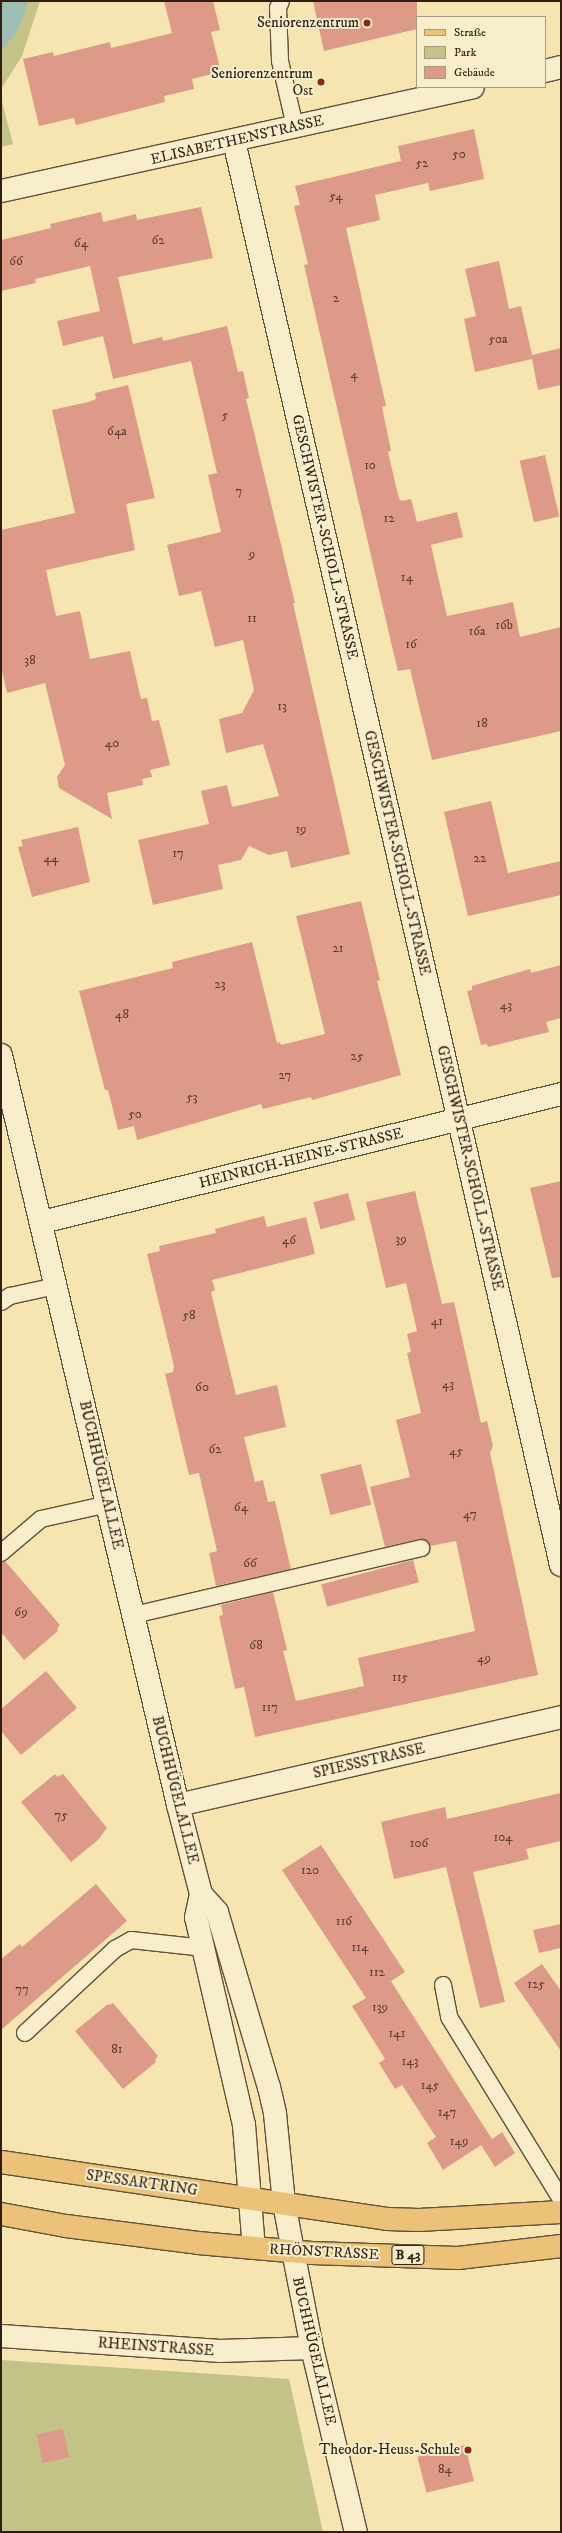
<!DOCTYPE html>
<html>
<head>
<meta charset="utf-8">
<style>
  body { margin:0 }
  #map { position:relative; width:562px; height:2533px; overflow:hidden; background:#f6e5b1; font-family:"IM FELL DW Pica",serif }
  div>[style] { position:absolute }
  .green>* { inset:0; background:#c3c287 }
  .water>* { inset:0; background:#9ebdb3 }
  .building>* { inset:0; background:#dd9a88; transform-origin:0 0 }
  .roads { filter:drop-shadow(1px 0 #634f3a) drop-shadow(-1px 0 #634f3a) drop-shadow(0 1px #634f3a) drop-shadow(0 -1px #634f3a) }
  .lane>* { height:16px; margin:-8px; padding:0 8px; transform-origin:8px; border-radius:8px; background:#f9eecc }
  .street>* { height:22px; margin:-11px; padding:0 11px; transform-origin:11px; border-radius:11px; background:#f9eecc }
  .secondary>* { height:22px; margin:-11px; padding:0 11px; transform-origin:11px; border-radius:11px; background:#f9eecc }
  .primary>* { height:22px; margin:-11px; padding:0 11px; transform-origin:11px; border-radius:11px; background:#ebc278 }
  .dots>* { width:11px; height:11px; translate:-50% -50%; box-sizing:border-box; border:2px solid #f9eecc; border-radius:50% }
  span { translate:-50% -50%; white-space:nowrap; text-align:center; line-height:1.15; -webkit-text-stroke:4px #f9eecc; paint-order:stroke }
  .number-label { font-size:13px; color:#5d3c30 }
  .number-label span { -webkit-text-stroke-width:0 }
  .shield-label span { padding:1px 3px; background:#f9eecc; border:1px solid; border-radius:3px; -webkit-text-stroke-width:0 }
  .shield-label { font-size:14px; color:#321d13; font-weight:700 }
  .poi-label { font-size:15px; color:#321d13 }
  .right { translate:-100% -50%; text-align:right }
  .street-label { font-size:15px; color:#321d13 }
  .frame { position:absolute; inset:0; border:2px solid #321d13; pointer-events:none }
  .legend { position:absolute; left:416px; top:16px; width:130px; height:72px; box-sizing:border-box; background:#f9eecc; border:1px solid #a99a82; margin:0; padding:5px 7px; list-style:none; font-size:12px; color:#321d13 }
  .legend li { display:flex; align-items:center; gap:8px; height:20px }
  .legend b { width:20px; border:1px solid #a99a82 }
</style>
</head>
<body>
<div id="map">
  <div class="green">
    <i style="clip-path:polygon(1px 1px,40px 1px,22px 56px,1px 89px)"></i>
    <i style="clip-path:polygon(1px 98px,13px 144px,1px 147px)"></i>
    <i style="clip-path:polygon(1px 2360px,289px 2379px,323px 2532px,1px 2532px)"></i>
  </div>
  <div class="water">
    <i style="clip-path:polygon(1px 1px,28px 1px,22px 20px,15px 35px,1px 50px)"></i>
  </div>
  <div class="building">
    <i style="clip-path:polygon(164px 1px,213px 1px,220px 30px,211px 32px,221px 72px,192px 79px,194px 89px,164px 96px,165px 102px,76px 125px,74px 118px,39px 126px,23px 59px,53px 52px,54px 56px,110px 42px,111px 48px,172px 33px)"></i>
    <i style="clip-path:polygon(313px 1px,417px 1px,417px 29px,324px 51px)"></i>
    <i style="clip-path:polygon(474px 129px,484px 179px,430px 191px,428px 183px,375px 195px,380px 220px,346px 228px,386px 406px,382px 407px,391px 451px,388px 452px,399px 499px,402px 501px,411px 499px,417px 522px,457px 512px,463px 537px,431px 545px,447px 616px,513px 602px,520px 637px,561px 627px,561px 731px,432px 760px,410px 669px,398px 671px,393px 651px,304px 265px,308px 264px,294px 206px,300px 205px,295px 186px,401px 161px,398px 146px)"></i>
    <i style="clip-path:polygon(201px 207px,213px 258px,118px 277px,133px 344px,162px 337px,163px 341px,227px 326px,238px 372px,243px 371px,249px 398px,246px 399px,295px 603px,293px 603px,350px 854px,291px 868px,287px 851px,269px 855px,249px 846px,241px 860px,218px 865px,223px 889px,153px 905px,138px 840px,209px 824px,201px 791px,227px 785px,232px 807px,279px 796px,263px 744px,226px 753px,219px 719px,242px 713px,254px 690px,243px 640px,215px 647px,201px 591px,179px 596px,167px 545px,221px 532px,208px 475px,217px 473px,191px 361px,113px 379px,103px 336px,63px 346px,57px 321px,100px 311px,90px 266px,35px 279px,36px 283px,1px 291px,1px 240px,51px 228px,50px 224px,101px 212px,103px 222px,136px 214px,137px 220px)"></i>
    <i style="clip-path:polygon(499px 261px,509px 309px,521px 306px,532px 355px,561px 348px,561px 385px,538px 390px,532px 359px,475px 372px,464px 319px,476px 316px,465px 269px)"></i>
    <i style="clip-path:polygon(128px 385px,155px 498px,126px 504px,135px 550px,46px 570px,56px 616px,80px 611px,90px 659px,130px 651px,141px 699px,147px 698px,152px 721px,159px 720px,170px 765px,150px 770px,152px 777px,142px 779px,143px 785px,107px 793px,112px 819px,59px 788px,57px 777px,65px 765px,45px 683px,7px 693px,1px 667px,1px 530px,75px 513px,52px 410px,88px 402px,96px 399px,95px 393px)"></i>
    <i style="left:545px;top:455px;width:63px;height:26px;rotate:77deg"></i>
    <i style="clip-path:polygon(491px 801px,508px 873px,561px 861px,561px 895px,468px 916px,444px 812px)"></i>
    <i style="clip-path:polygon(78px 827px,90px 882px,32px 897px,18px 847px,23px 846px,21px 840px)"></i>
    <i style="clip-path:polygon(361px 901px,380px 980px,377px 981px,401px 1075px,312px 1100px,311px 1097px,263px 1109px,261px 1104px,137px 1140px,134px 1126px,118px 1130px,108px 1090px,105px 1090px,79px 991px,173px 968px,172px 962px,252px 942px,277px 1043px,280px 1042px,281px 1045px,325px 1034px,296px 916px)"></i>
    <i style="clip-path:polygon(561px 965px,561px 1018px,546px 1022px,549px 1032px,488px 1047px,487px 1044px,481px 1045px,467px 991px,472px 990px,472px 986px,530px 969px,531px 973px)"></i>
    <i style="clip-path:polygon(561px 1181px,561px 1277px,552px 1278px,530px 1188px)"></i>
    <i style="clip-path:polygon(415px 1191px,442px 1304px,454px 1302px,481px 1423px,487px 1421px,493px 1446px,490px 1453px,538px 1675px,255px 1737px,244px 1687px,235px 1689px,219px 1616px,223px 1615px,221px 1605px,273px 1592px,287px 1650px,283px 1651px,296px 1701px,364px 1686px,358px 1658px,475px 1631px,456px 1541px,430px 1546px,428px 1541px,419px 1539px,385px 1547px,370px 1487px,410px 1477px,396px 1420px,421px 1413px,407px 1353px,411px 1352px,407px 1334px,417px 1331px,406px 1283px,386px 1288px,366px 1202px)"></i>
    <i style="left:348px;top:1193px;width:28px;height:36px;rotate:75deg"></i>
    <i style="clip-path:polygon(264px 1216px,267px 1227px,306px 1217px,315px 1254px,212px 1280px,215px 1290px,211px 1292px,236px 1395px,277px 1385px,286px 1427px,244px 1437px,255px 1482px,263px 1480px,268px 1502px,275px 1501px,291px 1569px,216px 1586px,209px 1553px,217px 1551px,199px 1473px,189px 1475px,165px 1374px,173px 1372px,174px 1366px,147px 1254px,160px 1251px,159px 1246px,216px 1233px,215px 1229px)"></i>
    <i style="left:361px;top:1464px;width:42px;height:42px;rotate:76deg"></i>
    <i style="left:413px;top:1560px;width:23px;height:95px;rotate:75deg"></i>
    <i style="clip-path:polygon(5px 1561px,60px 1625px,57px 1629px,58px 1631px,24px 1660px,1px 1632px,1px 1562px)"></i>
    <i style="clip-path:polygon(46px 1671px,77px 1708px,21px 1755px,1px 1731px,1px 1709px)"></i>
    <i style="clip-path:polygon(55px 1774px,57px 1777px,63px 1774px,107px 1828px,98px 1840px,71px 1862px,21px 1802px)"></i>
    <i style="clip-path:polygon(561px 1793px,561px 1841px,526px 1849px,529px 1859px,473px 1872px,505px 2002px,480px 2008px,446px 1867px,394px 1879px,381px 1822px,445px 1807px,447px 1819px)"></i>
    <i style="clip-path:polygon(321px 1845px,405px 1972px,391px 1981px,408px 2008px,492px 2139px,502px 2132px,515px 2153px,495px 2167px,481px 2145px,443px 2170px,427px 2143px,436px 2137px,402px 2085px,395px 2089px,379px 2063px,385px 2059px,352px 2006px,366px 1998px,282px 1870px)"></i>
    <i style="clip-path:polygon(96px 1884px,127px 1921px,1px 2030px,1px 1959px,20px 1944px,22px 1947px)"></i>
    <i style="clip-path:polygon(561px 1924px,561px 1948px,539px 1953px,533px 1930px)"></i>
    <i style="clip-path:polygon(542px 1964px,561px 1991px,561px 2051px,514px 1983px)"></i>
    <i style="clip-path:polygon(113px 2003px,158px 2056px,155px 2060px,156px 2062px,123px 2089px,75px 2031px,108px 2004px,109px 2005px)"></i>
    <i style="left:63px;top:2429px;width:29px;height:27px;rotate:78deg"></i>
    <i style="left:465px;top:2445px;width:37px;height:49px;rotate:76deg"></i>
  </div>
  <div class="roads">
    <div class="lane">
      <i style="left:281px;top:1px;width:8px;rotate:113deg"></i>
      <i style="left:278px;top:8px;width:53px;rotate:87.8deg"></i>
      <i style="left:280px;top:61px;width:68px;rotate:77.2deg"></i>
      <i style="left:1px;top:1302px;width:11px;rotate:-34deg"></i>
      <i style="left:10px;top:1296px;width:47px;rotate:-12.3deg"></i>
      <i style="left:1px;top:1553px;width:52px;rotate:-40.4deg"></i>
      <i style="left:41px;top:1519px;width:69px;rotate:-12.6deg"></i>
      <i style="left:134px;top:1615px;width:295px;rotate:-13.1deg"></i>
      <i style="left:443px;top:1985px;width:33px;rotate:79deg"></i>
      <i style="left:449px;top:2017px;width:214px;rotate:58.4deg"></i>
      <i style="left:25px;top:2033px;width:123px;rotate:-43deg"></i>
      <i style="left:115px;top:1949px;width:18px;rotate:-29deg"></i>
      <i style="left:131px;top:1940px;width:74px;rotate:6.2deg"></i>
    </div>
    <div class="street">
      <i style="left:545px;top:71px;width:16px;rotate:-14deg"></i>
      <i style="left:234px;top:141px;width:1461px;rotate:77.07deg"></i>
      <i style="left:1px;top:191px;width:483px;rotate:-12.4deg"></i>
      <i style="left:42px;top:1222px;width:535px;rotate:-13.85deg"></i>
      <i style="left:178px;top:1805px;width:393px;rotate:-12.9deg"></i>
      <i style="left:293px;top:2251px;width:99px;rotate:78.9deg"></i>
      <i style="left:312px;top:2348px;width:189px;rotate:76.6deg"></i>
      <i style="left:1px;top:2336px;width:220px;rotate:3.9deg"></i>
      <i style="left:220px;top:2351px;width:92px;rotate:-1.9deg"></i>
    </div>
    <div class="secondary">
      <i style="left:1px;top:1055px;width:771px;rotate:76.72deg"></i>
      <i style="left:178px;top:1805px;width:92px;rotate:75.5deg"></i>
      <i style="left:201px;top:1894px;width:24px;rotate:48deg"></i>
      <i style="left:217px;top:1912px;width:183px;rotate:73.5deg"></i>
      <i style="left:269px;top:2087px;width:28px;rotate:77deg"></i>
      <i style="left:275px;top:2114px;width:89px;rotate:84.2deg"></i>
      <i style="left:284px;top:2203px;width:49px;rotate:79.4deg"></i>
      <i style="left:201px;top:1894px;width:24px;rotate:102deg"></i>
      <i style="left:196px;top:1917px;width:213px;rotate:77deg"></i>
      <i style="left:244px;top:2125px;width:123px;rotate:85.4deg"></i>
    </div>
    <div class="primary">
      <i style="left:1px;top:2162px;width:390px;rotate:8.4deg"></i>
      <i style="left:387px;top:2219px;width:32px;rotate:2deg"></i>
      <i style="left:419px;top:2220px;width:142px;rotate:-3.2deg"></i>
      <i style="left:1px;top:2214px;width:66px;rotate:10.5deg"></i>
      <i style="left:66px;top:2226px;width:133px;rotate:7.3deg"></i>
      <i style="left:198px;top:2243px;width:114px;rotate:5deg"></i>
      <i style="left:312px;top:2253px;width:146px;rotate:2deg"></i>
      <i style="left:458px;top:2258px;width:104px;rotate:-6.6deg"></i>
    </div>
  </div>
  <div class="dots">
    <i style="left:367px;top:23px;background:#8f2418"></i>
    <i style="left:321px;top:82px;background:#8f2418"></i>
    <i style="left:468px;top:2450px;background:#8f2418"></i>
  </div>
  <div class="number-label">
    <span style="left:459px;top:154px">50</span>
    <span style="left:422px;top:163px">52</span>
    <span style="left:336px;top:196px">54</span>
    <span style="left:158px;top:240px">62</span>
    <span style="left:81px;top:243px">64</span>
    <span style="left:16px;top:261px">66</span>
    <span style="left:336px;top:298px">2</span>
    <span style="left:498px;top:339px">50a</span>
    <span style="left:354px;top:374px">4</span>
    <span style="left:225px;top:415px">5</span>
    <span style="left:117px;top:431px">64a</span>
    <span style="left:370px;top:465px">10</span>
    <span style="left:239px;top:491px">7</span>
    <span style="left:389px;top:518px">12</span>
    <span style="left:252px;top:554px">9</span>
    <span style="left:407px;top:577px">14</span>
    <span style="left:252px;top:618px">11</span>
    <span style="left:504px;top:625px">16b</span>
    <span style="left:477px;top:631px">16a</span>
    <span style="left:411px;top:644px">16</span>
    <span style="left:30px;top:660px">38</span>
    <span style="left:282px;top:706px">13</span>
    <span style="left:482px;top:723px">18</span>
    <span style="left:112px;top:743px">40</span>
    <span style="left:301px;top:829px">19</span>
    <span style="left:178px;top:853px">17</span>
    <span style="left:51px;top:858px">44</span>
    <span style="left:480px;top:858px">22</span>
    <span style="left:338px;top:948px">21</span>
    <span style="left:220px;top:984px">23</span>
    <span style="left:506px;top:1005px">43</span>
    <span style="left:122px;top:1014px">48</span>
    <span style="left:357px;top:1056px">25</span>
    <span style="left:285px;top:1075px">27</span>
    <span style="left:192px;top:1097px">53</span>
    <span style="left:135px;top:1114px">50</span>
    <span style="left:401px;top:1239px">39</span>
    <span style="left:289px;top:1240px">46</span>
    <span style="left:189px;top:1315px">58</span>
    <span style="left:437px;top:1321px">41</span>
    <span style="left:448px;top:1384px">43</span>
    <span style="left:202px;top:1387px">60</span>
    <span style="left:215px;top:1449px">62</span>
    <span style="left:456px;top:1451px">45</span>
    <span style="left:241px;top:1507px">64</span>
    <span style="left:470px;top:1514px">47</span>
    <span style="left:250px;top:1563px">66</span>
    <span style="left:21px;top:1612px">69</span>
    <span style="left:256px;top:1645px">68</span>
    <span style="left:484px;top:1658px">49</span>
    <span style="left:400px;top:1677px">115</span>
    <span style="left:270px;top:1707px">117</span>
    <span style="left:61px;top:1815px">75</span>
    <span style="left:503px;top:1837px">104</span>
    <span style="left:419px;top:1843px">106</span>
    <span style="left:310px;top:1870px">120</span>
    <span style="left:344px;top:1921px">116</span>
    <span style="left:360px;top:1947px">114</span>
    <span style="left:377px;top:1972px">112</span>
    <span style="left:536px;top:1984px">125</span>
    <span style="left:22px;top:1989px">77</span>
    <span style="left:380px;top:2007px">139</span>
    <span style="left:397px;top:2033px">141</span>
    <span style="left:117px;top:2049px">81</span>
    <span style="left:410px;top:2061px">143</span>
    <span style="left:430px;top:2085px">145</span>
    <span style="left:447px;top:2112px">147</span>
    <span style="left:459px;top:2141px">149</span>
    <span style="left:445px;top:2469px">84</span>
  </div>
  <div class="shield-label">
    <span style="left:408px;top:2255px">B 43</span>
  </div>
  <div class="poi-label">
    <span class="right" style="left:359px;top:23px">Seniorenzentrum</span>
    <span class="right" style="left:313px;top:82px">Seniorenzentrum<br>Ost</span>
    <span class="right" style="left:460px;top:2450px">Theodor-Heuss-Schule</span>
  </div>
  <div class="street-label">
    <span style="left:237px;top:140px;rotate:-13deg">ELISABETHENSTRASSE</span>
    <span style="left:325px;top:537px;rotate:77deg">GESCHWISTER-SCHOLL-STRASSE</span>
    <span style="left:397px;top:853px;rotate:77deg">GESCHWISTER-SCHOLL-STRASSE</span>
    <span style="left:301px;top:1158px;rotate:-14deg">HEINRICH-HEINE-STRASSE</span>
    <span style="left:470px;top:1168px;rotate:77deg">GESCHWISTER-SCHOLL-STRASSE</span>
    <span style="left:101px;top:1475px;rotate:77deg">BUCHHÜGELALLEE</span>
    <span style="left:369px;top:1761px;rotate:-13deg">SPIESSSTRASSE</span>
    <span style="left:175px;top:1790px;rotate:76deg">BUCHHÜGELALLEE</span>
    <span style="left:142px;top:2183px;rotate:8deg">SPESSARTRING</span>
    <span style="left:324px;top:2252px;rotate:3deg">RHÖNSTRASSE</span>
    <span style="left:156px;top:2347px;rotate:4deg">RHEINSTRASSE</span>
    <span style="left:314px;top:2351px;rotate:77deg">BUCHHÜGELALLEE</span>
  </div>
  <div class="frame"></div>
  <ul class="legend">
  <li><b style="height:5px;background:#ebc278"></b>Straße</li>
  <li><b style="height:11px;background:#c3c287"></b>Park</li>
  <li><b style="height:11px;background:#dd9a88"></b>Gebäude</li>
  </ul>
</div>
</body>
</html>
